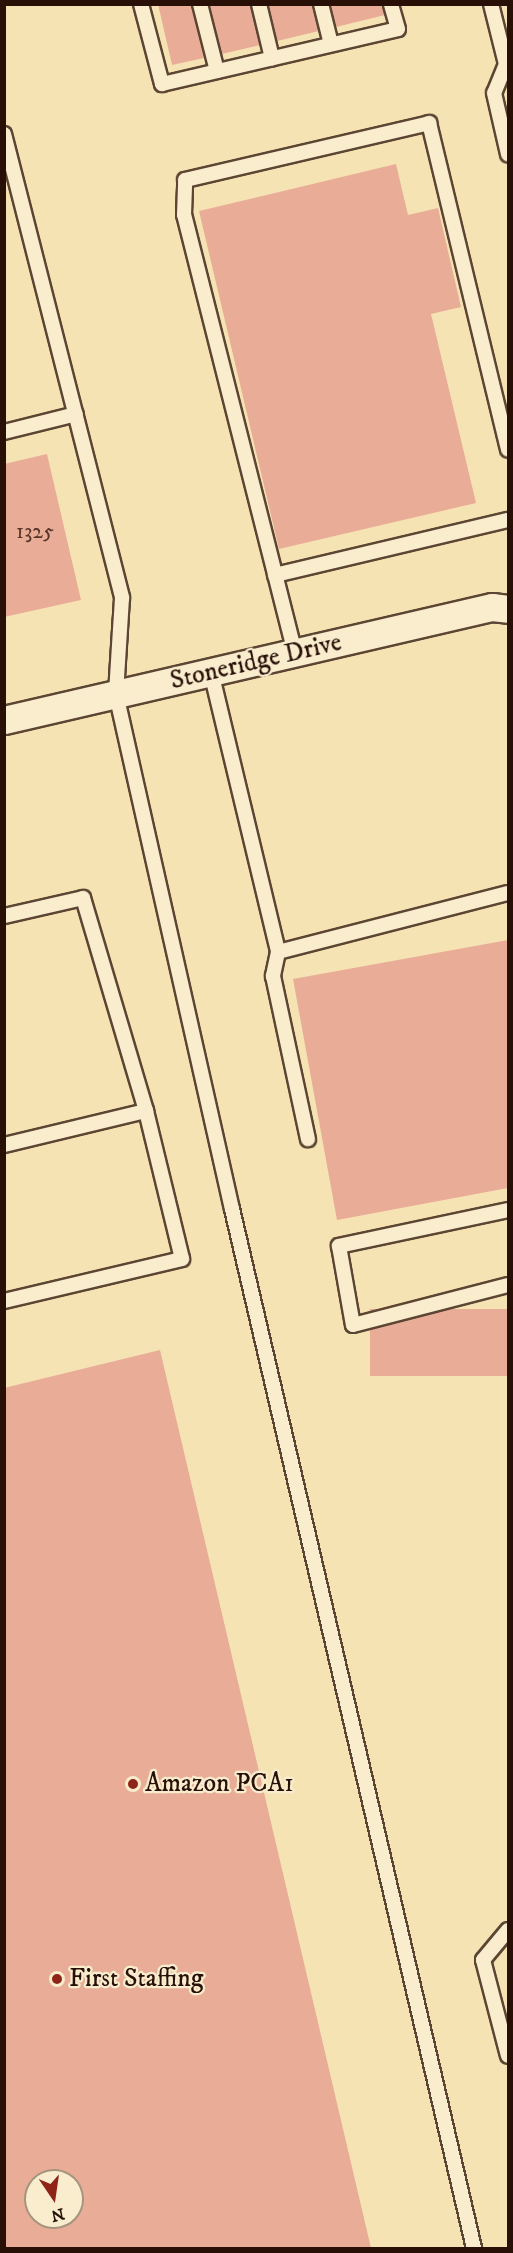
<!DOCTYPE html>
<html>
<head>
<meta charset="utf-8">
<style>
  body { margin:0 }
  #map { position:relative; width:513px; height:2253px; overflow:hidden; background:#f6e3b4; font-family:"IM FELL DW Pica",serif }
  div>[style] { position:absolute }
  .building>* { inset:0; background:#e9ad97; transform-origin:0 0 }
  .roads { filter:drop-shadow(2px 0 #5c4532) drop-shadow(-2px 0 #5c4532) drop-shadow(0 2px #5c4532) drop-shadow(0 -2px #5c4532) }
  .lane>* { height:14px; margin:-7px; padding:0 7px; transform-origin:7px; border-radius:7px; background:#f9edce }
  .street>* { height:27px; margin:-13.5px; padding:0 13.5px; transform-origin:13.5px; border-radius:13.5px; background:#f9edce }
  .dots>* { width:16px; height:16px; translate:-50% -50%; box-sizing:border-box; border:3px solid #f9edce; border-radius:50% }
  span { translate:-50% -50%; white-space:nowrap; text-align:center; line-height:1.15; -webkit-text-stroke:4.5px #f9edce; paint-order:stroke }
  .number-label { font-size:22px; color:#59372b }
  .number-label span { -webkit-text-stroke-width:0 }
  .street-label { font-size:26px; color:#291007 }
  .poi-label { font-size:26px; color:#291007 }
  .left { translate:0 -50%; text-align:left }
  .frame { position:absolute; inset:0; border:6px solid #291007; pointer-events:none }
  .north { position:absolute; left:24px; top:2169px; width:60px; height:60px; box-sizing:border-box; background:#f9edce; border:2px solid #a6957e; border-radius:50%; rotate:167deg; font-size:16px; font-weight:700; line-height:24px; text-align:center; color:#291007 }
  .north::after { content:''; display:block; margin:auto; width:21px; height:27px; background:#8f2418; clip-path:polygon(50% 0,100% 100%,50% 72%,0 100%) }
</style>
</head>
<body>
<div id="map">
  <div class="building">
    <i style="clip-path:polygon(158px 4px,191px 4px,204px 58px,172px 65px)"></i>
    <i style="clip-path:polygon(209px 4px,250px 4px,260px 45px,222px 54px)"></i>
    <i style="clip-path:polygon(268px 4px,312px 4px,319px 31px,277px 41px)"></i>
    <i style="clip-path:polygon(330px 4px,382px 4px,385px 15px,336px 27px)"></i>
    <i style="clip-path:polygon(396px 164px,408px 215px,438px 208px,461px 307px,431px 314px,476px 503px,279px 549px,199px 211px)"></i>
    <i style="clip-path:polygon(47px 454px,81px 600px,4px 617px,4px 464px)"></i>
    <i style="clip-path:polygon(508px 940px,508px 1188px,337px 1220px,293px 979px)"></i>
    <i style="left:508px;top:1309px;width:67px;height:138px;rotate:90deg"></i>
    <i style="clip-path:polygon(evenodd,160px 1350px,371px 2248px,4px 2248px,4px 1388px,160px 1350px,36px 2181px,72px 2181px,72px 2217px,36px 2217px,36px 2181px)"></i>
  </div>
  <div class="roads">
    <div class="lane">
      <i style="left:141px;top:4px;width:83px;rotate:75.3deg"></i>
      <i style="left:162px;top:84px;width:242px;rotate:-13.1deg"></i>
      <i style="left:398px;top:29px;width:26px;rotate:-106deg"></i>
      <i style="left:200px;top:4px;width:69px;rotate:75.8deg"></i>
      <i style="left:259px;top:4px;width:56px;rotate:76.5deg"></i>
      <i style="left:321px;top:4px;width:41px;rotate:76deg"></i>
      <i style="left:491px;top:4px;width:62px;rotate:76deg"></i>
      <i style="left:506px;top:64px;width:31px;rotate:112deg"></i>
      <i style="left:494px;top:93px;width:63px;rotate:77.1deg"></i>
      <i style="left:4px;top:134px;width:479px;rotate:75.7deg"></i>
      <i style="left:122px;top:598px;width:96px;rotate:93.6deg"></i>
      <i style="left:116px;top:694px;width:528px;rotate:77.31deg"></i>
      <i style="left:232px;top:1209px;width:1067px;rotate:76.89deg"></i>
      <i style="left:4px;top:432px;width:74px;rotate:-14deg"></i>
      <i style="left:275px;top:575px;width:239px;rotate:-13.3deg"></i>
      <i style="left:295px;top:653px;width:452px;rotate:-104.2deg"></i>
      <i style="left:184px;top:215px;width:35px;rotate:-88deg"></i>
      <i style="left:185px;top:180px;width:251px;rotate:-13.1deg"></i>
      <i style="left:429px;top:123px;width:336px;rotate:76.4deg"></i>
      <i style="left:211px;top:672px;width:288px;rotate:76.5deg"></i>
      <i style="left:278px;top:952px;width:237px;rotate:-14.4deg"></i>
      <i style="left:4px;top:916px;width:81px;rotate:-12.8deg"></i>
      <i style="left:83px;top:898px;width:222px;rotate:73.5deg"></i>
      <i style="left:278px;top:952px;width:25px;rotate:102deg"></i>
      <i style="left:273px;top:976px;width:167px;rotate:77.9deg"></i>
      <i style="left:4px;top:1145px;width:146px;rotate:-13.5deg"></i>
      <i style="left:146px;top:1111px;width:152px;rotate:76.3deg"></i>
      <i style="left:182px;top:1259px;width:183px;rotate:166.7deg"></i>
      <i style="left:508px;top:1210px;width:173px;rotate:168deg"></i>
      <i style="left:339px;top:1246px;width:80px;rotate:80deg"></i>
      <i style="left:353px;top:1325px;width:160px;rotate:-14.5deg"></i>
      <i style="left:508px;top:1930px;width:39px;rotate:130deg"></i>
      <i style="left:483px;top:1960px;width:99px;rotate:75.4deg"></i>
    </div>
    <div class="street">
      <i style="left:4px;top:720px;width:501px;rotate:-13.04deg"></i>
      <i style="left:492px;top:607px;width:16px;rotate:7deg"></i>
    </div>
  </div>
  <div class="dots">
    <i style="left:133px;top:1784px;background:#8f2418"></i>
    <i style="left:57px;top:1979px;background:#8f2418"></i>
  </div>
  <div class="number-label">
    <span style="left:35px;top:532px">1325</span>
  </div>
  <div class="street-label">
    <span style="left:256px;top:662px;rotate:-13deg">Stoneridge Drive</span>
  </div>
  <div class="poi-label">
    <span class="left" style="left:145px;top:1784px">Amazon PCA1</span>
    <span class="left" style="left:69px;top:1979px">First Staffing</span>
  </div>
  <div class="frame"></div>
  <div class="north">N</div>
</div>
</body>
</html>
